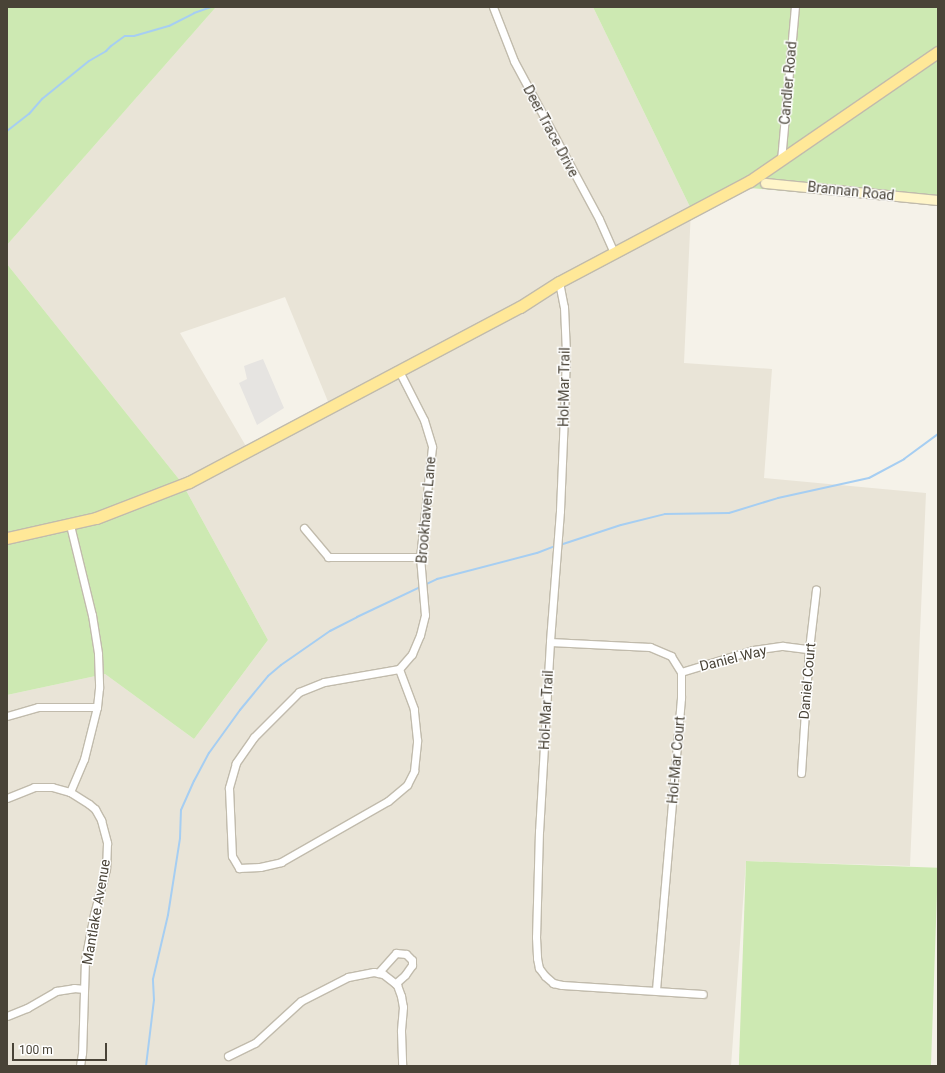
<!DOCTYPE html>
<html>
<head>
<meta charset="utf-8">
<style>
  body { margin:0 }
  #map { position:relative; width:945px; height:1073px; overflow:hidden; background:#f5f2e9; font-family:Roboto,sans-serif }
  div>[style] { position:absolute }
  .residential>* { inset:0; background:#e9e4d7 }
  .green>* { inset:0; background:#cde9b2; transform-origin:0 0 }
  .parking>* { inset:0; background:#e6e4e1 }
  .stream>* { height:2px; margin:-1px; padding:0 1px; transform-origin:1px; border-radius:1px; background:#a6cef2 }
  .roads { filter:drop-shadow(1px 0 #c1bbac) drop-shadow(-1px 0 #c1bbac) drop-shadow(0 1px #c1bbac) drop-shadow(0 -1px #c1bbac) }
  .street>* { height:7px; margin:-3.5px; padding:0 3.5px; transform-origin:3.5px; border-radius:3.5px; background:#fff }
  .secondary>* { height:9px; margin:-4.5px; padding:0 4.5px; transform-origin:4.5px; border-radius:4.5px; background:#fff5c9 }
  .primary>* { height:11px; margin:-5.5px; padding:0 5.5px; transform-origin:5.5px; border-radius:5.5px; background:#ffe898 }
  span { translate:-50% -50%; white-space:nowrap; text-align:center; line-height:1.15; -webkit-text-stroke:3px #fff; paint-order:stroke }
  .street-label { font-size:14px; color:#494337 }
  .frame { position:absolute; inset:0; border:8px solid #494337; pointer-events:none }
  .scale { position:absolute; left:12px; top:1043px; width:95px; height:18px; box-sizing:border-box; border:2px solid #494337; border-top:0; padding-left:5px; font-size:12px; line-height:14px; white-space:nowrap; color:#494337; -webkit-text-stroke:3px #fff; paint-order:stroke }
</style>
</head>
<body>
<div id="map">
  <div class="residential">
    <i style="clip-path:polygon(evenodd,216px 7px,593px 7px,691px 209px,684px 363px,772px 369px,764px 478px,926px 493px,910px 866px,746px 861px,731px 1066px,7px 1066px,7px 695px,105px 674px,194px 739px,268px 640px,182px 483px,7px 264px,7px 245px,216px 7px,285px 297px,329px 404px,247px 448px,180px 333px,285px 297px)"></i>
  </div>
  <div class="green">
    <i style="clip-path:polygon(7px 7px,216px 7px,7px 245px)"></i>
    <i style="clip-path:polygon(593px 7px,938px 7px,938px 205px,739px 187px,691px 209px)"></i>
    <i style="clip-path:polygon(7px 264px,182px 483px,268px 640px,194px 739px,105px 674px,7px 695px)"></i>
    <i style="left:746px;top:861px;width:192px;height:206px;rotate:2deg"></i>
  </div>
  <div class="parking">
    <i style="clip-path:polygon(263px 359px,284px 408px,257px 425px,239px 383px,247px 379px,244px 366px)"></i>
  </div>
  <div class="stream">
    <i style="left:7px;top:131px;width:28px;rotate:-38deg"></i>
    <i style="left:29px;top:114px;width:20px;rotate:-49deg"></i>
    <i style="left:42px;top:99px;width:60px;rotate:-39deg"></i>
    <i style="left:89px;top:61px;width:20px;rotate:-30deg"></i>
    <i style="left:106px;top:51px;width:7px;rotate:-45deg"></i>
    <i style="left:111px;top:46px;width:17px;rotate:-36deg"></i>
    <i style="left:125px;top:36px;width:9px"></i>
    <i style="left:134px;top:36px;width:36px;rotate:-16deg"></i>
    <i style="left:169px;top:26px;width:28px;rotate:-27deg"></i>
    <i style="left:194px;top:13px;width:18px;rotate:-19deg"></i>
    <i style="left:560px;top:545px;width:64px;rotate:-18.2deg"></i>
    <i style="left:621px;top:525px;width:45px;rotate:-14deg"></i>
    <i style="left:665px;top:514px;width:64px;rotate:-0.9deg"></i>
    <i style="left:729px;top:513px;width:51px;rotate:-17deg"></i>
    <i style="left:778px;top:498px;width:93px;rotate:-12.4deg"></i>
    <i style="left:869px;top:478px;width:40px;rotate:-28deg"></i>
    <i style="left:904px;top:459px;width:42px;rotate:-36.3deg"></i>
    <i style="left:146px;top:1066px;width:66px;rotate:-83.1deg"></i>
    <i style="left:154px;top:1000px;width:21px;rotate:-93deg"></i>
    <i style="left:153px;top:979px;width:66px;rotate:-76.8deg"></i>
    <i style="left:168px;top:915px;width:78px;rotate:-81.1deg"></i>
    <i style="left:180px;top:838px;width:28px;rotate:-88deg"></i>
    <i style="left:181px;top:810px;width:32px;rotate:-66deg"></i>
    <i style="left:194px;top:781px;width:32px;rotate:-62deg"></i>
    <i style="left:209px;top:753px;width:53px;rotate:-54.2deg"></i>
    <i style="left:240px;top:710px;width:44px;rotate:-50.5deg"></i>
    <i style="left:268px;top:676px;width:17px;rotate:-40deg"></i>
    <i style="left:281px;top:665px;width:60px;rotate:-34.8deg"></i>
    <i style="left:330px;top:631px;width:30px;rotate:-27deg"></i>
    <i style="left:357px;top:617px;width:89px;rotate:-25.4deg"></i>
    <i style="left:437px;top:579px;width:103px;rotate:-14.6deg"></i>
    <i style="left:537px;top:553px;width:19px;rotate:-21deg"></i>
  </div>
  <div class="roads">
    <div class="street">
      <i style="left:493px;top:7px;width:58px;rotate:68.7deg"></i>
      <i style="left:514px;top:61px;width:179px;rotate:61.7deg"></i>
      <i style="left:599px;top:219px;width:37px;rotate:66deg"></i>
      <i style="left:781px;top:160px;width:154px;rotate:-84.8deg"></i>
      <i style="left:559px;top:282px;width:25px;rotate:79deg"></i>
      <i style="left:564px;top:307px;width:46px;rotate:87.5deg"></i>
      <i style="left:566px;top:353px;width:62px;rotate:91.8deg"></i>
      <i style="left:564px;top:415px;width:96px;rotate:92.4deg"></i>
      <i style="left:560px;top:511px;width:131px;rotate:94.4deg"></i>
      <i style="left:550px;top:642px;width:189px;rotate:93.3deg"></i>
      <i style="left:539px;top:831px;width:106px;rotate:91.6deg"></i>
      <i style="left:536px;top:937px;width:21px;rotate:87deg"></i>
      <i style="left:537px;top:958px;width:10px;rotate:79deg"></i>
      <i style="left:539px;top:968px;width:10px;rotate:53deg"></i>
      <i style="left:545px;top:976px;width:11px;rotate:41deg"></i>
      <i style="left:553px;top:983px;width:9px;rotate:13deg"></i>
      <i style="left:562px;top:985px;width:141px;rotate:3.7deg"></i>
      <i style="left:399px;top:371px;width:55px;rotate:63deg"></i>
      <i style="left:424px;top:420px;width:28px;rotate:73deg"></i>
      <i style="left:432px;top:447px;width:111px;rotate:96.2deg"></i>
      <i style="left:420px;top:557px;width:58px;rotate:85.1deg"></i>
      <i style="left:425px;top:615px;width:21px;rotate:104deg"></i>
      <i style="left:420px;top:635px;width:21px;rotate:113deg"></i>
      <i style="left:412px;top:654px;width:20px;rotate:131deg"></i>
      <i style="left:399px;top:669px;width:76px;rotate:170.2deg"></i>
      <i style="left:324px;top:682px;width:27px;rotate:158deg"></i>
      <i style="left:299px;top:692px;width:64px;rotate:135deg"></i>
      <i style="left:254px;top:737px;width:32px;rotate:125deg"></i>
      <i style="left:236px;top:763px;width:26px;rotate:106deg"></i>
      <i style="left:229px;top:788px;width:68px;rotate:87.5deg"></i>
      <i style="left:232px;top:856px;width:14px;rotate:60deg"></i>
      <i style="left:239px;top:868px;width:21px;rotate:-3deg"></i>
      <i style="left:260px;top:867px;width:22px;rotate:-13deg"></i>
      <i style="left:281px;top:862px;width:123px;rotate:-29.7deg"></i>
      <i style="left:388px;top:801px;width:25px;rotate:-40deg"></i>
      <i style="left:407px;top:785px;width:16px;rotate:-63deg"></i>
      <i style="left:414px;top:771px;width:31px;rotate:-84deg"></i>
      <i style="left:417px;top:740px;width:31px;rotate:-96deg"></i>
      <i style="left:414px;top:709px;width:43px;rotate:-110.6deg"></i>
      <i style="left:70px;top:525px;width:93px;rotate:76.3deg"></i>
      <i style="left:92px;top:615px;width:39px;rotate:81deg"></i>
      <i style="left:98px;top:654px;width:34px;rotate:88deg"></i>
      <i style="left:99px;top:688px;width:19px;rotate:96deg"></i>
      <i style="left:97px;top:707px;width:54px;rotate:104deg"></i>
      <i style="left:84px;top:759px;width:36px;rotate:113deg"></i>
      <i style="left:304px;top:528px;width:38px;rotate:50deg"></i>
      <i style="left:328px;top:557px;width:92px"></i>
      <i style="left:550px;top:642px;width:100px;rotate:2.9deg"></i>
      <i style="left:650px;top:647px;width:23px;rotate:23deg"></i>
      <i style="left:671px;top:656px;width:19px;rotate:58deg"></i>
      <i style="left:681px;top:672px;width:26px;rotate:90deg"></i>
      <i style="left:681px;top:698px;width:293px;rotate:94.9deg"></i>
      <i style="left:681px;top:672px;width:75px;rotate:-17deg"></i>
      <i style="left:753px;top:650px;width:30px;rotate:-8deg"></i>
      <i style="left:783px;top:646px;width:26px;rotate:7deg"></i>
      <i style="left:7px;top:716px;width:32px;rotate:-16deg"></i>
      <i style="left:38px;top:707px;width:59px"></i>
      <i style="left:801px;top:773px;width:124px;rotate:-86.3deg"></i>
      <i style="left:809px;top:649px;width:60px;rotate:-83.3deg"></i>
      <i style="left:7px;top:798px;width:29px;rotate:-22deg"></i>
      <i style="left:34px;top:787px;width:18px"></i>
      <i style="left:52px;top:787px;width:19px;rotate:16deg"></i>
      <i style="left:70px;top:792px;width:22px;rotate:32deg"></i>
      <i style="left:89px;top:804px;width:8px;rotate:40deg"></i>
      <i style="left:95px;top:809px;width:13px;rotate:61deg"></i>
      <i style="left:101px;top:820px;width:24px;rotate:75deg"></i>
      <i style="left:107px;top:843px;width:26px;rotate:92deg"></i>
      <i style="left:106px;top:869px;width:47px;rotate:104.9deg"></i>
      <i style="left:94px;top:914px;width:47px;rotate:101.1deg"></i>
      <i style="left:85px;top:960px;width:93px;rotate:91.8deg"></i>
      <i style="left:82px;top:1053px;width:13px;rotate:99deg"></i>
      <i style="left:378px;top:973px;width:27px;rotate:-48deg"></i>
      <i style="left:396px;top:953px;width:10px;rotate:6deg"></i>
      <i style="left:406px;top:954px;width:8px;rotate:45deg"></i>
      <i style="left:412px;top:960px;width:5px;rotate:90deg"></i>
      <i style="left:412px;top:965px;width:12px;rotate:125deg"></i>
      <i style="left:405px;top:975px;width:13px;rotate:138deg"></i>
      <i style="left:7px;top:1016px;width:22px;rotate:-22deg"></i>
      <i style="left:27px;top:1008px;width:34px;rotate:-30deg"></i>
      <i style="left:56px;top:991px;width:18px;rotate:-9deg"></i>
      <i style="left:74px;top:988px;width:10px;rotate:6deg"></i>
      <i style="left:228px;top:1056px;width:30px;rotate:-26deg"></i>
      <i style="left:255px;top:1043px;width:62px;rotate:-42.4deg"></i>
      <i style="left:301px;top:1001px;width:53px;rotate:-27.1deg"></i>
      <i style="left:348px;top:977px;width:26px;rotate:-11deg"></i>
      <i style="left:374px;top:972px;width:9px;rotate:13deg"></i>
      <i style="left:383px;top:974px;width:18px;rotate:38deg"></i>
      <i style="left:397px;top:985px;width:12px;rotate:70deg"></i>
      <i style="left:401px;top:996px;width:11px;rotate:80deg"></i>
      <i style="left:403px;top:1007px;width:24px;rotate:95deg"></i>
      <i style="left:401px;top:1031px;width:35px;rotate:88deg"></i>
    </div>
    <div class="secondary">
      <i style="left:765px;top:183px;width:174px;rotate:5.6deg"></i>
    </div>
    <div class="primary">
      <i style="left:7px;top:538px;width:91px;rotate:-12.7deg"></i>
      <i style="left:96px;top:518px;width:100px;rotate:-21.2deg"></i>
      <i style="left:189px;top:482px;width:374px;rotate:-27.9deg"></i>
      <i style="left:520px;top:307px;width:46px;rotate:-32.7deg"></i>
      <i style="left:559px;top:282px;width:216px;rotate:-27.9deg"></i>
      <i style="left:750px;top:181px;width:228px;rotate:-34.5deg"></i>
    </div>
  </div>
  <div class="street-label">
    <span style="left:788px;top:83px;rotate:-85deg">Candler Road</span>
    <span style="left:551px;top:131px;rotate:62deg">Deer Trace Drive</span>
    <span style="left:851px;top:191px;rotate:6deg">Brannan Road</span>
    <span style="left:564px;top:387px;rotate:-89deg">Hol-Mar Trail</span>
    <span style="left:426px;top:510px;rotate:-85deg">Brookhaven Lane</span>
    <span style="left:733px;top:658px;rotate:-14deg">Daniel Way</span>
    <span style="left:807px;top:681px;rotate:-85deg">Daniel Court</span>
    <span style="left:546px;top:710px;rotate:-87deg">Hol-Mar Trail</span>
    <span style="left:676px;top:760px;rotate:-85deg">Hol-Mar Court</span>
    <span style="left:96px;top:912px;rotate:-80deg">Mantlake Avenue</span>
  </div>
  <div class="frame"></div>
  <div class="scale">100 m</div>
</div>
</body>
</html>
